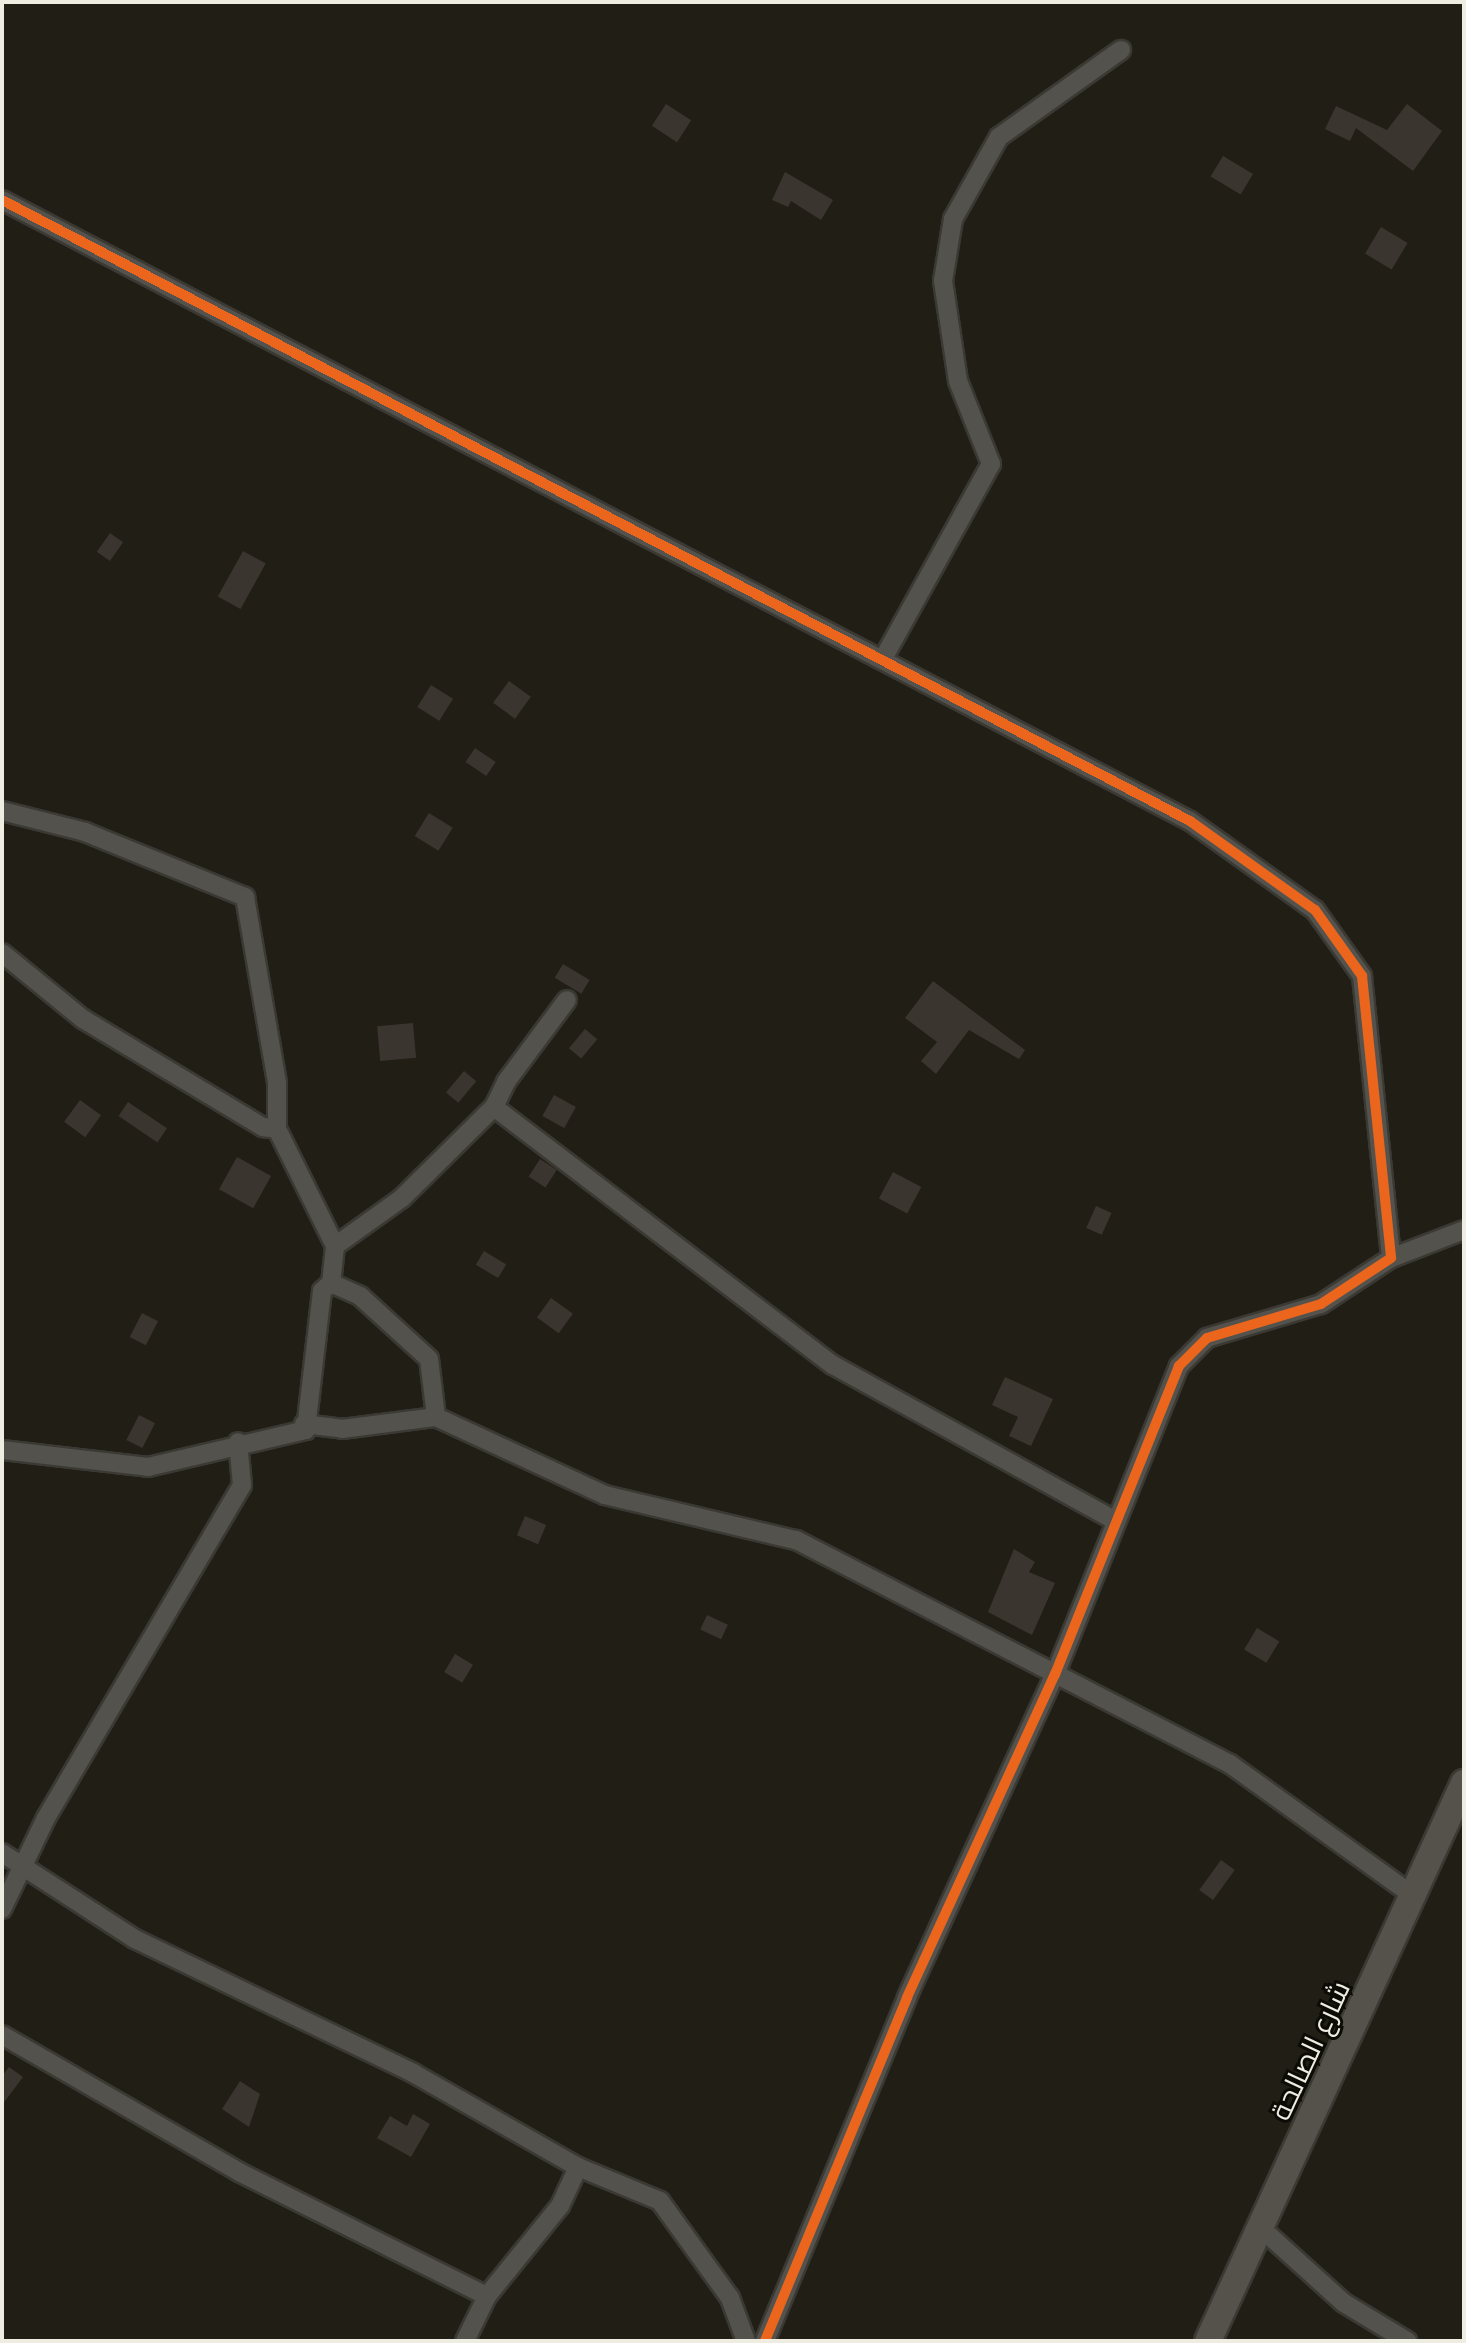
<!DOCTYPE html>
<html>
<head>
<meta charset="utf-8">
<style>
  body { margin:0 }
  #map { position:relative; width:1466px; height:2343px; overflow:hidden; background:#211e16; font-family:"Open Sans",Cairo,sans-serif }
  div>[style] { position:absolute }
  .building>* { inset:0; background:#3a362f; transform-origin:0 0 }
  .roads { filter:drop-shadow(2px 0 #3b3933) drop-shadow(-2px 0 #3b3933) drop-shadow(0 2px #3b3933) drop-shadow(0 -2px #3b3933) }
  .street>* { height:18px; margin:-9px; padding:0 9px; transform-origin:9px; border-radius:9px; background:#54524c }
  .secondary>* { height:26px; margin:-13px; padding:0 13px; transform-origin:13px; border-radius:13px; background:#54524a }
  .cycleway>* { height:10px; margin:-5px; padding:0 5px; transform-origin:5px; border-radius:5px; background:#eb651d }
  span { translate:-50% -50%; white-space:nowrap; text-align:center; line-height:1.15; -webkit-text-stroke:6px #0c0b05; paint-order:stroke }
  .street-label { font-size:28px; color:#efece2 }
  .frame { position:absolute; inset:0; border:4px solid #efece2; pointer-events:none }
</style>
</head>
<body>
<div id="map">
  <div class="building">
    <i style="left:666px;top:104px;width:30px;height:26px;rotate:33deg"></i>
    <i style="clip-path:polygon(1407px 104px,1442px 131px,1413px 171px,1356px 128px,1350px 141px,1325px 129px,1336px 106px,1387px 130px)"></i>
    <i style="left:1223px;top:156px;width:35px;height:24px;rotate:31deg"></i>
    <i style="clip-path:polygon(785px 172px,833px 200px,821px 220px,791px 201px,788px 207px,772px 200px)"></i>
    <i style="left:1381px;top:227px;width:31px;height:31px;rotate:31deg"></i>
    <i style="left:110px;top:533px;width:16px;height:23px;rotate:35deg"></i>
    <i style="left:243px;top:551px;width:26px;height:52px;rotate:29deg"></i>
    <i style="left:509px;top:681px;width:27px;height:27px;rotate:36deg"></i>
    <i style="left:431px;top:685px;width:26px;height:26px;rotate:32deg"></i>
    <i style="left:475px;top:748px;width:25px;height:17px;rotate:34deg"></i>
    <i style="left:429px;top:813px;width:28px;height:27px;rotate:32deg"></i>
    <i style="left:563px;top:964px;width:31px;height:16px;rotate:31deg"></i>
    <i style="clip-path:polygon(933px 981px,1025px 1050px,1019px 1059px,969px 1030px,936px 1074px,921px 1061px,937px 1042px,905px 1018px)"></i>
    <i style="left:413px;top:1023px;width:35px;height:36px;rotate:85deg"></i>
    <i style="left:585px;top:1029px;width:16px;height:25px;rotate:40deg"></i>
    <i style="left:464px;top:1071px;width:16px;height:28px;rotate:40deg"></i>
    <i style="left:554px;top:1095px;width:25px;height:24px;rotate:29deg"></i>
    <i style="left:80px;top:1100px;width:26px;height:27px;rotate:36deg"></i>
    <i style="left:128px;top:1102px;width:47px;height:17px;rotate:34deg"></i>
    <i style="left:237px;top:1157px;width:39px;height:37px;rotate:29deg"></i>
    <i style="left:540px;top:1159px;width:20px;height:21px;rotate:33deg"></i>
    <i style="left:893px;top:1172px;width:32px;height:30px;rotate:28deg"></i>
    <i style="left:1096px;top:1206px;width:17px;height:24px;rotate:24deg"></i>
    <i style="left:484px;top:1251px;width:26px;height:16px;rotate:31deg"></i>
    <i style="left:551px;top:1298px;width:27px;height:24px;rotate:36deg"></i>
    <i style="left:142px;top:1313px;width:18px;height:27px;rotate:27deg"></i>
    <i style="clip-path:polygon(1005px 1377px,1053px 1399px,1031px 1446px,1009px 1436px,1018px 1417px,992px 1405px)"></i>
    <i style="left:139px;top:1415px;width:18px;height:28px;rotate:27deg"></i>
    <i style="left:525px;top:1516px;width:23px;height:21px;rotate:23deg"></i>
    <i style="clip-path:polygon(1014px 1549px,1035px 1562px,1029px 1572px,1055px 1583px,1032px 1635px,988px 1612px)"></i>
    <i style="left:707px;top:1615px;width:23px;height:16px;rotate:25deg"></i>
    <i style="left:1257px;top:1628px;width:26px;height:25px;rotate:31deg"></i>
    <i style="left:455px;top:1654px;width:21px;height:21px;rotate:31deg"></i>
    <i style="left:1221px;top:1860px;width:17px;height:37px;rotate:36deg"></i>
    <i style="clip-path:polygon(9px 2067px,23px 2077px,2px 2105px,2px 2076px)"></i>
    <i style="clip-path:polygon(240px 2081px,260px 2094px,249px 2127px,222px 2109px)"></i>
    <i style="clip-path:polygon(413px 2114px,430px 2124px,411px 2157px,377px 2138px,390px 2116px,407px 2126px)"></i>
  </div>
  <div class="roads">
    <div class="street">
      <i style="left:2px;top:200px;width:1341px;rotate:27.6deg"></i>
      <i style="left:1190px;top:821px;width:153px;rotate:35.5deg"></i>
      <i style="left:1315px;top:910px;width:81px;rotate:54.5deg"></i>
      <i style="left:1362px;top:976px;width:283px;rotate:84.1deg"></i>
      <i style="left:1391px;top:1258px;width:84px;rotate:146.7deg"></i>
      <i style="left:1321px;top:1304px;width:119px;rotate:163.4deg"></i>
      <i style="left:1207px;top:1338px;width:40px;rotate:135deg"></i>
      <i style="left:1179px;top:1366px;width:332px;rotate:111.9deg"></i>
      <i style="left:1055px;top:1674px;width:356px;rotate:114.6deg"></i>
      <i style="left:907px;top:1998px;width:371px;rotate:112.5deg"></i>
      <i style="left:884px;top:657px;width:221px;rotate:-61deg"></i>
      <i style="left:991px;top:464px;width:89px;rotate:-111.7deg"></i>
      <i style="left:958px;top:381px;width:101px;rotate:-98.5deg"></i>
      <i style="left:943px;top:281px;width:63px;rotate:-80.8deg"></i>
      <i style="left:953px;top:219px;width:94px;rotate:-60.7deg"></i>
      <i style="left:999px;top:137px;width:150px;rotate:-35.5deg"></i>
      <i style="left:2px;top:811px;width:86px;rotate:14.2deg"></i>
      <i style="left:85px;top:832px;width:173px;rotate:22.1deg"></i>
      <i style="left:245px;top:897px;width:189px;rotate:80.2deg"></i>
      <i style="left:277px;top:1083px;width:46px;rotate:90deg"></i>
      <i style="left:277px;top:1129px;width:131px;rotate:63.6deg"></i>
      <i style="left:335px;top:1246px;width:37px;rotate:96deg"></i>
      <i style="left:331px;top:1283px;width:12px;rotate:138deg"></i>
      <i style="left:322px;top:1291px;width:140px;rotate:96.6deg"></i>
      <i style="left:2px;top:953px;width:104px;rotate:39.2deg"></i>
      <i style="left:83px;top:1019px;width:210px;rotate:31deg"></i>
      <i style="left:263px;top:1127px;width:14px;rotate:8deg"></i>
      <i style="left:494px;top:1107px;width:426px;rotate:37.3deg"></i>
      <i style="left:833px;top:1365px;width:321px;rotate:28.9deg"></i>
      <i style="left:335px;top:1246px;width:82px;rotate:-35.6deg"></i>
      <i style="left:402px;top:1198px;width:129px;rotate:-44.7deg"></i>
      <i style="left:494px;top:1107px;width:28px;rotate:-64deg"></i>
      <i style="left:506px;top:1082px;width:102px;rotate:-53.4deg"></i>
      <i style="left:1391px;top:1258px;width:78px;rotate:-21deg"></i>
      <i style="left:331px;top:1283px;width:32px;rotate:24deg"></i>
      <i style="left:360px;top:1296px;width:93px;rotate:42.4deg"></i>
      <i style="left:429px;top:1359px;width:58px;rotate:83.1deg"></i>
      <i style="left:306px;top:1430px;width:6px;rotate:-108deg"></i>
      <i style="left:304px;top:1424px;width:38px;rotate:7deg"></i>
      <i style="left:342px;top:1429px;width:95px;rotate:-7.3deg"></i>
      <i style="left:436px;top:1417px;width:186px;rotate:24.8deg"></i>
      <i style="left:605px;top:1495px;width:196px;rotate:13.3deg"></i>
      <i style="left:796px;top:1540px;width:488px;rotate:27.3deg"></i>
      <i style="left:1230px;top:1764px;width:226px;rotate:35.7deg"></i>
      <i style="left:2px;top:1450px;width:147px;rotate:6.6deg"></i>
      <i style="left:148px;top:1467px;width:162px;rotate:-13.2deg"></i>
      <i style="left:2px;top:1853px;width:158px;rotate:32.9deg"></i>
      <i style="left:135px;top:1939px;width:309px;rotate:25.7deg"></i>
      <i style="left:413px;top:2073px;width:190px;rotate:29.7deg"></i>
      <i style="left:578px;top:2167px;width:89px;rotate:22.5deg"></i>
      <i style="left:660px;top:2201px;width:120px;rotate:54.2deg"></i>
      <i style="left:730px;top:2298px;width:46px;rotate:69.6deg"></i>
      <i style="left:2px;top:1909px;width:101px;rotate:-64.2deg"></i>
      <i style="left:46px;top:1818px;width:386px;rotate:-59.5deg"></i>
      <i style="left:242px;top:1485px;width:43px;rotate:-95.3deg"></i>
      <i style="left:2px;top:2035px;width:274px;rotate:30deg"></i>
      <i style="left:239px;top:2172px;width:277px;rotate:26.6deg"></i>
      <i style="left:1262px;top:2229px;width:110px;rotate:42.1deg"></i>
      <i style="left:1344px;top:2303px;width:74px;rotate:31.1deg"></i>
      <i style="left:465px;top:2341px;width:50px;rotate:-63.9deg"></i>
      <i style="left:487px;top:2296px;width:116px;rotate:-51deg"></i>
      <i style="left:560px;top:2206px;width:43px;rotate:-65.2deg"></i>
    </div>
    <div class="secondary">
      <i style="left:1208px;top:2341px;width:614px;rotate:-65.36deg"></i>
    </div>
  </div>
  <div class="cycleway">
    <i style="left:2px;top:200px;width:1341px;rotate:27.6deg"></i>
    <i style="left:1190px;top:821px;width:153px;rotate:35.5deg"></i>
    <i style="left:1315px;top:910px;width:81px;rotate:54.5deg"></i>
    <i style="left:1362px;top:976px;width:283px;rotate:84.1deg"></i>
    <i style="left:1391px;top:1258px;width:84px;rotate:146.7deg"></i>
    <i style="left:1321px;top:1304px;width:119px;rotate:163.4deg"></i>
    <i style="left:1207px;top:1338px;width:40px;rotate:135deg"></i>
    <i style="left:1179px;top:1366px;width:332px;rotate:111.9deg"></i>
    <i style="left:1055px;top:1674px;width:356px;rotate:114.6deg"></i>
    <i style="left:907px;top:1998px;width:371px;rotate:112.5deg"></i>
  </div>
  <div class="street-label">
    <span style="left:1309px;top:2050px;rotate:-65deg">شارع الصالحة</span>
  </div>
  <div class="frame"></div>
</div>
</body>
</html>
